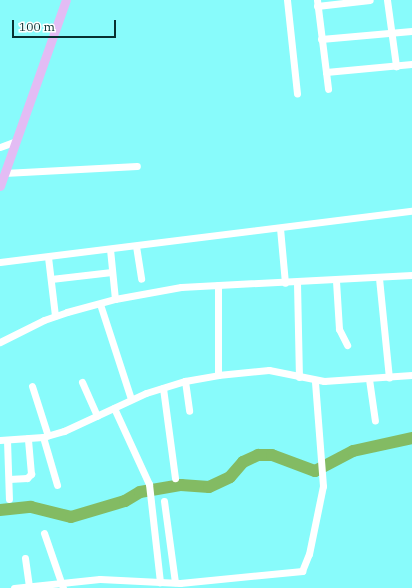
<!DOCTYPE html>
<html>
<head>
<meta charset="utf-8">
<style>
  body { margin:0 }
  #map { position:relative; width:412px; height:588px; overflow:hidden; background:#88fbfb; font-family:"IBM Plex Serif",serif }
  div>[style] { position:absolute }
  .river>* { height:12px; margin:-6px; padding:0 6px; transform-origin:6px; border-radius:6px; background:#83bb63 }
  .minor>* { height:7px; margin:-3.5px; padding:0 3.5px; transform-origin:3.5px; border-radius:3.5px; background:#fff }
  .major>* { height:9px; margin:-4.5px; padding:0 4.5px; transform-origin:4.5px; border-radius:4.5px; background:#e3bcf4 }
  span { translate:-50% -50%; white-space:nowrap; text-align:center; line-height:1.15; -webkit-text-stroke:3px #fff; paint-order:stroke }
  .scale { position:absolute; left:12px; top:20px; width:104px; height:18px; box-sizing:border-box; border:2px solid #083030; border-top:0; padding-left:5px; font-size:12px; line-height:14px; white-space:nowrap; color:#083030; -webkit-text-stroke:3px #fff; paint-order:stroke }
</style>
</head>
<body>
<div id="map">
  <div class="river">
    <i style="left:0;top:510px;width:31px;rotate:-6deg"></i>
    <i style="left:31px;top:507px;width:41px;rotate:14deg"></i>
    <i style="left:71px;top:517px;width:56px;rotate:-16.5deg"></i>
    <i style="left:125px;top:501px;width:17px;rotate:-31deg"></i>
    <i style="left:140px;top:492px;width:42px;rotate:-9.7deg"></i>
    <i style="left:181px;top:485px;width:28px;rotate:4deg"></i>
    <i style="left:209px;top:487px;width:23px;rotate:-25deg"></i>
    <i style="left:230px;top:477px;width:20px;rotate:-49deg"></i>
    <i style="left:243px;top:462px;width:17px;rotate:-25deg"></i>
    <i style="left:258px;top:455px;width:14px"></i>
    <i style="left:272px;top:455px;width:46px;rotate:20.4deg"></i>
    <i style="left:315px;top:471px;width:43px;rotate:-27.8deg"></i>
    <i style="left:353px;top:451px;width:60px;rotate:-12.4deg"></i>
  </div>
  <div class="minor">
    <i style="left:287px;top:0;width:94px;rotate:83.9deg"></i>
    <i style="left:317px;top:0;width:73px;rotate:82.9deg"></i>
    <i style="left:326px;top:72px;width:86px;rotate:-5.3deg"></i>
    <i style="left:387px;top:0;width:67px;rotate:82.2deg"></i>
    <i style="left:317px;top:6px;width:53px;rotate:-6.5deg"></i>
    <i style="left:321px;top:39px;width:91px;rotate:-5deg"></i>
    <i style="left:326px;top:72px;width:17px;rotate:83deg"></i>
    <i style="left:0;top:147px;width:15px;rotate:-20deg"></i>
    <i style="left:4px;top:173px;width:133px;rotate:-3deg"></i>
    <i style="left:280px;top:228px;width:55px;rotate:84.8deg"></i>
    <i style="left:136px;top:246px;width:33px;rotate:81deg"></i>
    <i style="left:110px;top:249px;width:50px;rotate:84.3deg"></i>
    <i style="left:48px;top:257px;width:59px;rotate:83.2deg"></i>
    <i style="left:0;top:262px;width:415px;rotate:-7.1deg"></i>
    <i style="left:379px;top:278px;width:100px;rotate:84.3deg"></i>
    <i style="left:51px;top:279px;width:61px;rotate:-6.5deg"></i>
    <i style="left:336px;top:281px;width:48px;rotate:86.4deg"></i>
    <i style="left:339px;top:329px;width:18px;rotate:63deg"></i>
    <i style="left:297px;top:283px;width:94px;rotate:88.8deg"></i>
    <i style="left:100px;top:304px;width:100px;rotate:71.9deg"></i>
    <i style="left:0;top:342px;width:49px;rotate:-26.6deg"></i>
    <i style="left:44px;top:320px;width:24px;rotate:-19deg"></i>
    <i style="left:67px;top:312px;width:50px;rotate:-15.2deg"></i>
    <i style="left:115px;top:299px;width:67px;rotate:-10.3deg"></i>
    <i style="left:181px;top:287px;width:231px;rotate:-3deg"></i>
    <i style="left:218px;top:375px;width:90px;rotate:-90deg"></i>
    <i style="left:369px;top:379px;width:42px;rotate:81.9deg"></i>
    <i style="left:185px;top:381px;width:30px;rotate:82deg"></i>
    <i style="left:82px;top:382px;width:37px;rotate:66deg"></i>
    <i style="left:32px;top:386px;width:52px;rotate:72.3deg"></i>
    <i style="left:163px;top:388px;width:91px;rotate:82.4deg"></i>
    <i style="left:114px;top:408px;width:84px;rotate:65.3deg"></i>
    <i style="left:149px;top:484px;width:99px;rotate:83.6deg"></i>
    <i style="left:43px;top:437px;width:50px;rotate:73.7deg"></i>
    <i style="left:0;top:440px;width:43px;rotate:-4deg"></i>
    <i style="left:43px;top:437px;width:22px;rotate:-16deg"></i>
    <i style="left:64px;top:431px;width:90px;rotate:-24.9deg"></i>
    <i style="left:146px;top:393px;width:41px;rotate:-17.1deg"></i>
    <i style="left:185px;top:381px;width:34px;rotate:-10deg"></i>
    <i style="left:218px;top:375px;width:51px;rotate:-5.6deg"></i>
    <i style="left:269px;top:370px;width:56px;rotate:11.3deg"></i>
    <i style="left:324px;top:381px;width:88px;rotate:-3.9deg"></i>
    <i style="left:7px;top:440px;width:59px;rotate:88.1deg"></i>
    <i style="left:9px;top:479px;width:18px;rotate:-3deg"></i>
    <i style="left:27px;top:478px;width:6px;rotate:-45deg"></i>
    <i style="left:31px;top:474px;width:36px;rotate:-95deg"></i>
    <i style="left:164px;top:501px;width:82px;rotate:82.3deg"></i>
    <i style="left:44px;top:533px;width:58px;rotate:70.9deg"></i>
    <i style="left:25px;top:558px;width:30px;rotate:82deg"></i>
    <i style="left:14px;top:588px;width:86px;rotate:-6deg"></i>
    <i style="left:100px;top:579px;width:80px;rotate:2.9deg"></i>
    <i style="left:180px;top:583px;width:123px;rotate:-5.6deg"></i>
    <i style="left:302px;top:571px;width:18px;rotate:-68deg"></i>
    <i style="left:309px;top:554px;width:69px;rotate:-78.4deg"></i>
    <i style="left:323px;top:486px;width:105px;rotate:-94.4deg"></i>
  </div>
  <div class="major">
    <i style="left:0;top:186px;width:197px;rotate:-70.5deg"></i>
  </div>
  <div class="scale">100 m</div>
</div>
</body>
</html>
